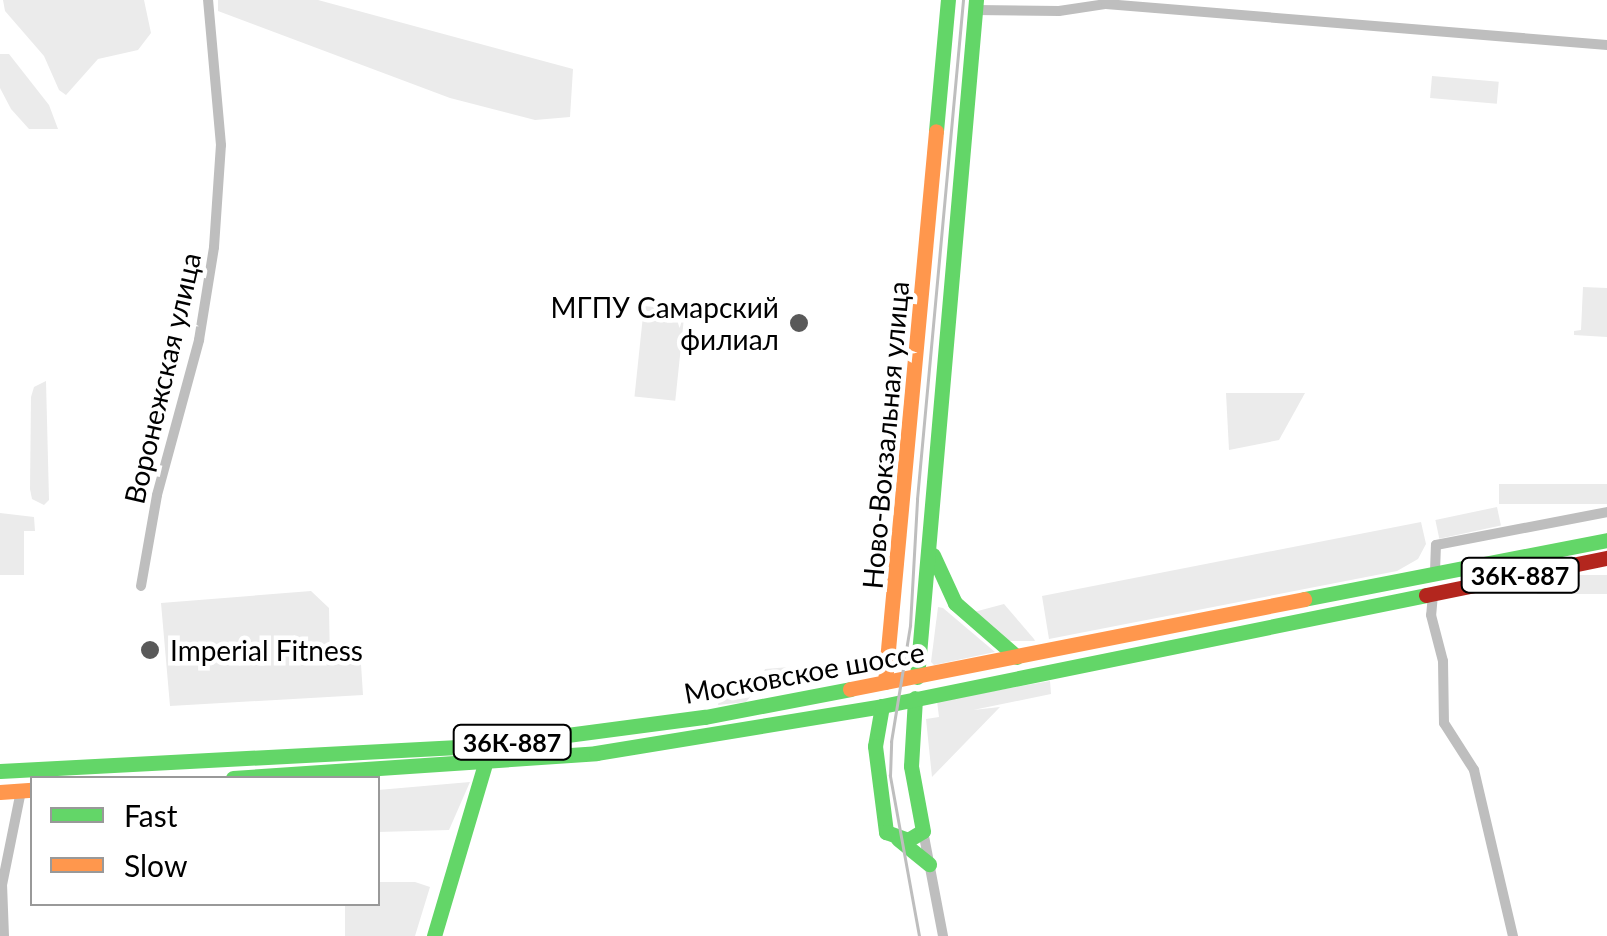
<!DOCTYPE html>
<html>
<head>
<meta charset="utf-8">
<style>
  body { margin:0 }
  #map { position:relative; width:1607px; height:936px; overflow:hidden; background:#fff; font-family:Lato,sans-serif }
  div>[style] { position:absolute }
  .green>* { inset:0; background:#ebebeb; transform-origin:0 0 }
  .street>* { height:10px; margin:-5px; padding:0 5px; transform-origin:5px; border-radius:5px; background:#bebebe }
  .fast>* { height:15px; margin:-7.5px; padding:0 7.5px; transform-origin:7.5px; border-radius:7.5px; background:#63d668 }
  .slow>* { height:15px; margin:-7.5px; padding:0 7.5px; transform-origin:7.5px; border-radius:7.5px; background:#ff974d }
  .jam>* { height:15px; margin:-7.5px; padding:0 7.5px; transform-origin:7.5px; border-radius:7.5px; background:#b3261e }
  .tram>* { height:2.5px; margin:-1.25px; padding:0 1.25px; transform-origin:1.25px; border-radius:1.25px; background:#bebebe }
  .dots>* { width:28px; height:28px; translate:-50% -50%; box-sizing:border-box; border:5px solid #fff; border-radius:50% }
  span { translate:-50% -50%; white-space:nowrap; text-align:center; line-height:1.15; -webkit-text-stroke:9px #fff; paint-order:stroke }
  .shield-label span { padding:2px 8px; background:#fff; border:2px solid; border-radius:8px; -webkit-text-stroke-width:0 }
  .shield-label { font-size:25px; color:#000; font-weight:700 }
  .poi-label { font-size:28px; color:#000 }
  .right { translate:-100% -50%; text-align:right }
  .left { translate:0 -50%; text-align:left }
  .street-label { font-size:28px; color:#000 }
  .legend { position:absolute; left:30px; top:776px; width:350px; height:130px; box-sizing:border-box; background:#fff; border:2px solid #999; margin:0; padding:12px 18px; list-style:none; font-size:30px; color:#000 }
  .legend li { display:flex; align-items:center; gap:20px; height:50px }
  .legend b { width:50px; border:2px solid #999 }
</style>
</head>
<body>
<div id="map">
  <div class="green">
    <i style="clip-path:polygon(3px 0,144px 0,151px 33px,138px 50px,98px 59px,66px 95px,59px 90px,44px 56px,5px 11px)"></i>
    <i style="clip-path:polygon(218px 0,318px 0,573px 69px,570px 117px,535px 120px,450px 98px,218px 11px)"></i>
    <i style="clip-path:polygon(0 54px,9px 54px,49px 105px,58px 129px,29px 129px,11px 109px,0 88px)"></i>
    <i style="left:1432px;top:76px;width:67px;height:22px;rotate:5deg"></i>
    <i style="clip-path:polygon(1583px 287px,1607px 288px,1607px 337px,1574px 335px,1574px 331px,1581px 330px)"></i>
    <i style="left:644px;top:306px;width:41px;height:91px;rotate:6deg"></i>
    <i style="clip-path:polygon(46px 381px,49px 500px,44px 505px,32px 499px,30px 489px,31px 397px,34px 387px)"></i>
    <i style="clip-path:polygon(1226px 393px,1305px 393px,1279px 440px,1229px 450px)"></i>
    <i style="left:1607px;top:484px;width:20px;height:108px;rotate:90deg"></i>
    <i style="left:1497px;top:507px;width:19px;height:63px;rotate:78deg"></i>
    <i style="clip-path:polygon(0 513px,34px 517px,35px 531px,24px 531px,24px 575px,0 575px)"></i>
    <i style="clip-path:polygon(1421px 522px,1426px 544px,1418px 559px,1397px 571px,1049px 639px,1042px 596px)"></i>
    <i style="left:1607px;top:575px;width:19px;height:70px;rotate:90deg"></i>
    <i style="clip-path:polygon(311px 591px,329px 608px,330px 663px,361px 664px,363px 695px,170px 706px,161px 603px)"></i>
    <i style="clip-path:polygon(1004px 604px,1034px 639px,1035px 641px,1009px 641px,974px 612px)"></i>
    <i style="clip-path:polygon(938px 607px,943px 608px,995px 652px,934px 665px,931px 662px)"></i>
    <i style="clip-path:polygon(839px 663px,841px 670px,756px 690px,746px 702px,718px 705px,722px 688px,761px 680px,765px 669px)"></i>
    <i style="clip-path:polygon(1050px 681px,1051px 694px,973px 710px,1000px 707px,932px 777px,926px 719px,939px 717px,937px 701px)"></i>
    <i style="clip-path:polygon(470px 782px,449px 830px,378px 832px,378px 790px)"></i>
    <i style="clip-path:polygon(378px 882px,415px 882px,430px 887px,415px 936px,345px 936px,345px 904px,378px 904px)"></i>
  </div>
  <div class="street">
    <i style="left:975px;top:10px;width:84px;rotate:0.7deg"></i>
    <i style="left:1059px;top:11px;width:48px;rotate:-8.5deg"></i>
    <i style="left:1106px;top:4px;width:503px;rotate:4.68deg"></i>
    <i style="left:1435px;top:572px;width:27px;rotate:-88deg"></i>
    <i style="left:1436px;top:545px;width:174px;rotate:-10.9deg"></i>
    <i style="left:141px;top:586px;width:92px;rotate:-80deg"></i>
    <i style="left:157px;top:495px;width:161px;rotate:-74.8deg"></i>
    <i style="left:199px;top:340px;width:94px;rotate:-80.8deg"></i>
    <i style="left:214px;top:247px;width:102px;rotate:-86.1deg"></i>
    <i style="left:221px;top:145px;width:146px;rotate:-95.1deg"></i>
    <i style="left:1433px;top:594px;width:21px;rotate:95deg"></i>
    <i style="left:1431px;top:615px;width:48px;rotate:75.4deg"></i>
    <i style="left:1443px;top:661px;width:62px;rotate:89.1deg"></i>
    <i style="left:1444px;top:723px;width:56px;rotate:57.4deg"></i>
    <i style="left:1474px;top:770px;width:171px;rotate:76.8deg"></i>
    <i style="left:923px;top:831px;width:107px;rotate:79.2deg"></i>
    <i style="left:4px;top:936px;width:51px;rotate:-92.2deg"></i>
    <i style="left:2px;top:885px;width:96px;rotate:-78.6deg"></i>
  </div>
  <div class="fast">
    <i style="left:936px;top:131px;width:132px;rotate:-84.8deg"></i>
    <i style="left:933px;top:555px;width:53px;rotate:65.4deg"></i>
    <i style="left:955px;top:603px;width:82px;rotate:41.1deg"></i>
    <i style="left:1304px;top:599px;width:309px;rotate:-11deg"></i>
    <i style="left:917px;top:677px;width:680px;rotate:-85.02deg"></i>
    <i style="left:882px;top:706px;width:41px;rotate:99.9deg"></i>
    <i style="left:875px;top:746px;width:87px;rotate:82.7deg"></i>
    <i style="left:886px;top:832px;width:23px;rotate:20deg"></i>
    <i style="left:908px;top:840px;width:17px;rotate:-31deg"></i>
    <i style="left:923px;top:831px;width:66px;rotate:-100.5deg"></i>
    <i style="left:911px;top:766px;width:68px;rotate:-86.6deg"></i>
    <i style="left:0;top:771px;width:492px;rotate:-3deg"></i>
    <i style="left:491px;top:745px;width:216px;rotate:-7.5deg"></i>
    <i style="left:705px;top:717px;width:148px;rotate:-10.9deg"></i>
    <i style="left:233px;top:778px;width:364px;rotate:-3.9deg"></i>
    <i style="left:596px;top:753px;width:290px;rotate:-9.3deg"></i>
    <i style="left:882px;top:706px;width:555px;rotate:-11.53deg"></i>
    <i style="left:898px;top:839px;width:40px;rotate:39deg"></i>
    <i style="left:434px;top:936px;width:190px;rotate:-73.5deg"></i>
  </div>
  <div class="slow">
    <i style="left:885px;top:682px;width:553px;rotate:-84.71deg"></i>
    <i style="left:850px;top:689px;width:463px;rotate:-11.2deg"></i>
    <i style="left:0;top:792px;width:32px;rotate:-4deg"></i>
  </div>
  <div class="jam">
    <i style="left:1426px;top:595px;width:185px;rotate:-11.6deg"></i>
  </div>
  <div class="tram">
    <i style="left:919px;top:936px;width:163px;rotate:-100.3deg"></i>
    <i style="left:890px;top:776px;width:34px;rotate:-88deg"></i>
    <i style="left:891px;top:742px;width:118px;rotate:-80.7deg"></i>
    <i style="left:910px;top:626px;width:127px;rotate:-86.8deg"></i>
    <i style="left:917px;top:499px;width:501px;rotate:-84.73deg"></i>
  </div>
  <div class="dots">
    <i style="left:799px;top:323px;background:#595959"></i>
    <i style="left:150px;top:650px;background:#595959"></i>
  </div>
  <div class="shield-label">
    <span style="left:1520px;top:575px">36К-887</span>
    <span style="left:512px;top:742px">36К-887</span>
  </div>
  <div class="poi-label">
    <span class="right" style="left:779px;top:323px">МГПУ Самарский<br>филиал</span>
    <span class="left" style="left:170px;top:650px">Imperial Fitness</span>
  </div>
  <div class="street-label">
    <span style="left:162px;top:378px;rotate:-77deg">Воронежская улица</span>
    <span style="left:885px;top:435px;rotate:-85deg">Ново-Вокзальная улица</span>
    <span style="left:804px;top:672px;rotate:-10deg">Московское шоссе</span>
  </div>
  <ul class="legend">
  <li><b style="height:12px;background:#63d668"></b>Fast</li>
  <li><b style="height:12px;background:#ff974d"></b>Slow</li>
  </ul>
</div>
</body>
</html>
